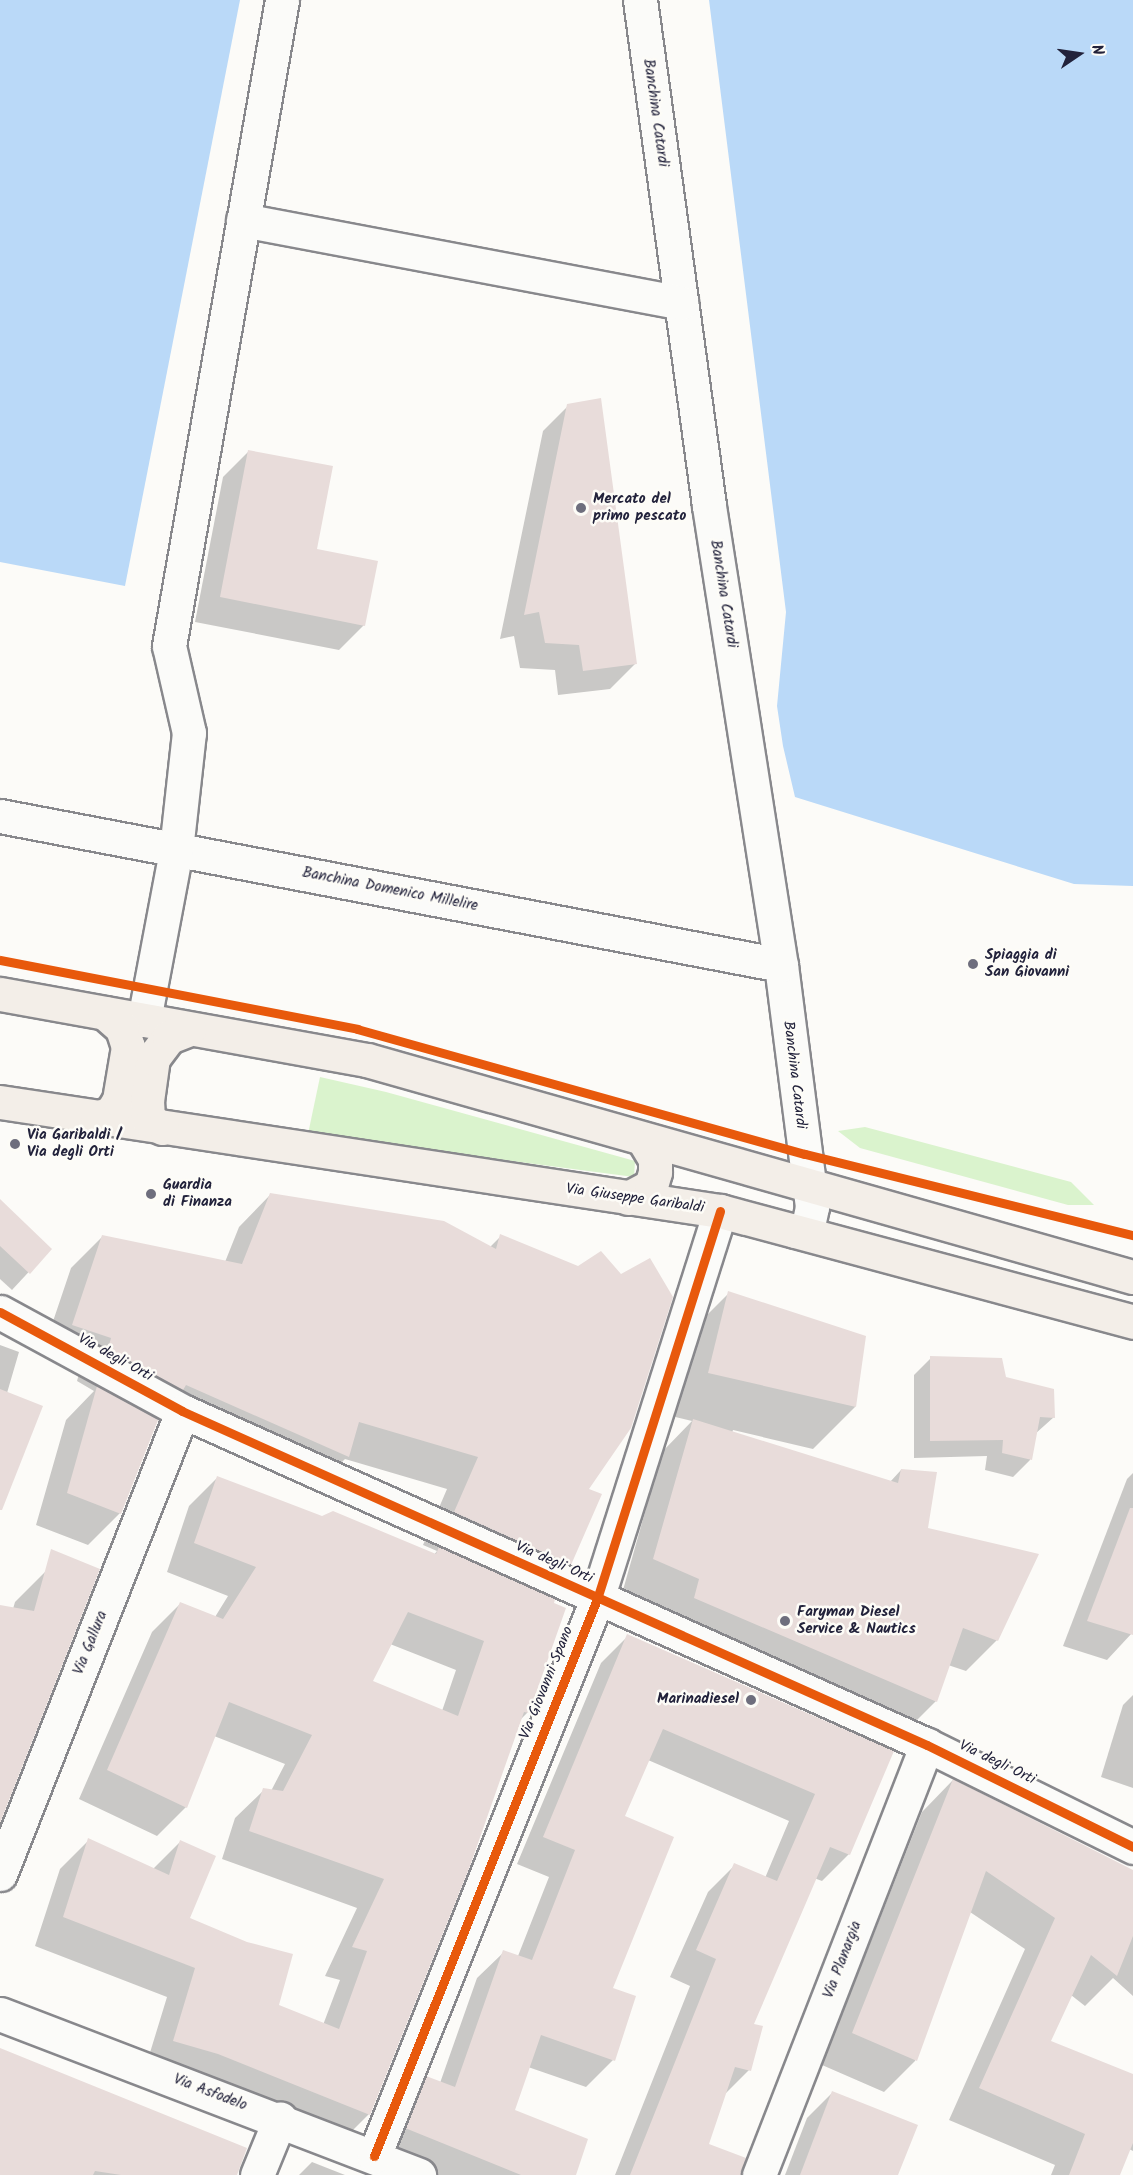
<!DOCTYPE html>
<html>
<head>
<meta charset="utf-8">
<style>
  body { margin:0 }
  #map { position:relative; width:1133px; height:2175px; overflow:hidden; background:#fcfbf8; font-family:Kalam,sans-serif }
  div>[style] { position:absolute }
  .green>* { inset:0; background:#daf3cd }
  .water>* { inset:0; background:#bad9f8 }
  .shadow>* { inset:0; background:#0003 }
  .building>* { inset:0; background:#e8dcda }
  .roads { filter:drop-shadow(2px 0 #88888c) drop-shadow(-2px 0 #88888c) drop-shadow(0 2px #88888c) drop-shadow(0 -2px #88888c) }
  .minor>* { height:33px; margin:-16.5px; padding:0 16.5px; transform-origin:16.5px; border-radius:16.5px; background:#fbfbf9 }
  .major>* { height:33px; margin:-16.5px; padding:0 16.5px; transform-origin:16.5px; border-radius:16.5px; background:#f3eee8 }
  .cycleway>* { height:9px; margin:-4.5px; padding:0 4.5px; transform-origin:4.5px; border-radius:4.5px; background:#e8590c }
  .dots>* { width:16px; height:16px; translate:-50% -50%; box-sizing:border-box; border:3px solid #fdfcf7; border-radius:50% }
  span { translate:-50% -50%; white-space:nowrap; text-align:center; line-height:1.15; -webkit-text-stroke:5px #fdfcf7; paint-order:stroke }
  .street-label { font-size:15px; color:#22223b }
  .poi-label { font-size:15px; color:#22223b; font-weight:700 }
  .left { translate:0 -50%; text-align:left }
  .right { translate:-100% -50%; text-align:right }
  .north { position:absolute; left:1049px; top:24px; width:60px; height:60px; -webkit-text-stroke:4px #fdfcf7; paint-order:stroke; rotate:77deg; font-size:16px; font-weight:700; line-height:24px; text-align:center; color:#22223b }
  .north::after { content:''; display:block; margin:auto; width:21px; height:27px; background:#22223b; clip-path:polygon(50% 0,100% 100%,50% 72%,0 100%) }
</style>
</head>
<body>
<div id="map">
  <div class="green">
    <i style="clip-path:polygon(320px 1077px,386px 1092px,635px 1161px,634px 1177px,308px 1134px)"></i>
    <i style="clip-path:polygon(865px 1127px,1071px 1182px,1094px 1205px,1068px 1205px,860px 1148px,838px 1131px)"></i>
  </div>
  <div class="water">
    <i style="clip-path:polygon(0 0,240px 0,125px 586px,0 562px)"></i>
    <i style="clip-path:polygon(709px 0,1133px 0,1133px 886px,1074px 884px,795px 797px,783px 746px,777px 706px,786px 612px)"></i>
  </div>
  <div class="shadow">
    <i style="clip-path:polygon(568px 406px,635px 664px,610px 689px,558px 695px,555px 670px,520px 668px,514px 636px,500px 639px,543px 431px)"></i>
    <i style="clip-path:polygon(249px 451px,364px 625px,339px 650px,195px 622px,223px 477px)"></i>
    <i style="clip-path:polygon(evenodd,271px 1194px,490px 1247px,501px 1236px,586px 1490px,569px 1564px,540px 1594px,527px 1713px,520px 1720px,369px 2114px,340px 2143px,145px 2069px,167px 1997px,35px 1946px,60px 1869px,89px 1840px,153px 1869px,180px 1842px,188px 1919px,278px 2006px,323px 2025px,340px 1980px,325px 1976px,357px 1908px,222px 1859px,235px 1818px,264px 1790px,271px 1791px,285px 1764px,214px 1736px,186px 1807px,157px 1836px,79px 1799px,152px 1632px,181px 1603px,215px 1617px,228px 1596px,167px 1572px,189px 1506px,217px 1478px,322px 1518px,434px 1555px,437px 1551px,423px 1545px,447px 1489px,345px 1459px,316px 1488px,157px 1418px,120px 1513px,88px 1545px,36px 1525px,66px 1420px,94px 1391px,77px 1381px,80px 1370px,60px 1364px,44px 1348px,71px 1268px,103px 1236px,225px 1262px,239px 1227px,271px 1194px,390px 1644px,456px 1670px,442px 1711px,371px 1682px,390px 1644px)"></i>
    <i style="clip-path:polygon(0 1201px,50px 1249px,12px 1290px,0 1279px)"></i>
    <i style="clip-path:polygon(729px 1293px,864px 1337px,855px 1407px,813px 1449px,733px 1430px,732px 1433px,890px 1482px,901px 1470px,927px 1529px,997px 1640px,966px 1671px,948px 1665px,936px 1701px,905px 1732px,664px 1629px,668px 1610px,623px 1590px,662px 1452px,692px 1421px,667px 1415px,687px 1335px)"></i>
    <i style="clip-path:polygon(0 1345px,19px 1352px,7px 1393px,0 1487px)"></i>
    <i style="clip-path:polygon(931px 1358px,1054px 1417px,1035px 1434px,1030px 1460px,1013px 1477px,985px 1470px,987px 1456px,914px 1458px,914px 1375px)"></i>
    <i style="clip-path:polygon(1133px 1473px,1133px 1632px,1107px 1660px,1063px 1646px,1127px 1479px)"></i>
    <i style="clip-path:polygon(46px 1571px,0 1819px,0 1629px,10px 1619px,15px 1602px)"></i>
    <i style="clip-path:polygon(628px 1636px,892px 1752px,849px 1854px,822px 1881px,814px 1878px,752px 2025px,749px 2070px,724px 2095px,708px 2141px,706px 2175px,615px 2175px,690px 1986px,670px 1977px,708px 1892px,735px 1865px,765px 1878px,789px 1821px,648px 1760px,623px 1817px,611px 1989px,613px 2060px,586px 2087px,528px 2067px,513px 2111px,575px 2175px,428px 2175px,379px 2155px,400px 2105px,427px 2078px,440px 2083px,477px 1978px,504px 1952px,518px 1956px,549px 1877px,517px 1864px,601px 1663px)"></i>
    <i style="clip-path:polygon(1133px 1695px,1133px 1788px,1101px 1777px,1123px 1705px)"></i>
    <i style="clip-path:polygon(953px 1780px,1133px 1872px,1133px 1996px,1113px 1978px,1085px 2006px,1071px 1995px,1049px 2042px,1133px 2076px,1133px 2151px,1129px 2149px,1118px 2175px,1051px 2175px,1055px 2165px,949px 2120px,1025px 1949px,970px 1912px,915px 2061px,884px 2092px,822px 2065px,922px 1812px)"></i>
    <i style="clip-path:polygon(0 2049px,235px 2175px,0 2175px)"></i>
    <i style="clip-path:polygon(832px 2093px,896px 2175px,785px 2175px,807px 2118px)"></i>
    <i style="clip-path:polygon(312px 2162px,345px 2175px,299px 2175px)"></i>
  </div>
  <div class="building">
    <i style="clip-path:polygon(601px 398px,637px 664px,583px 671px,579px 645px,545px 643px,539px 612px,524px 615px,567px 404px)"></i>
    <i style="clip-path:polygon(248px 450px,333px 466px,317px 549px,378px 561px,365px 626px,220px 597px)"></i>
    <i style="clip-path:polygon(270px 1193px,444px 1221px,496px 1249px,500px 1234px,578px 1266px,601px 1251px,621px 1274px,650px 1258px,673px 1297px,631px 1428px,589px 1489px,602px 1494px,571px 1565px,454px 1512px,478px 1457px,359px 1422px,349px 1457px,186px 1385px,183px 1390px,108px 1349px,111px 1338px,72px 1325px,102px 1235px,242px 1264px)"></i>
    <i style="clip-path:polygon(0 1199px,52px 1249px,30px 1274px,0 1246px)"></i>
    <i style="clip-path:polygon(728px 1291px,866px 1336px,856px 1407px,708px 1373px)"></i>
    <i style="clip-path:polygon(930px 1356px,1002px 1358px,1006px 1377px,1054px 1389px,1055px 1418px,1040px 1417px,1032px 1460px,1002px 1453px,1003px 1440px,930px 1441px)"></i>
    <i style="clip-path:polygon(97px 1386px,158px 1420px,121px 1514px,67px 1493px)"></i>
    <i style="clip-path:polygon(0 1389px,43px 1406px,2px 1510px,0 1510px)"></i>
    <i style="clip-path:polygon(693px 1419px,898px 1483px,901px 1469px,937px 1472px,928px 1528px,1039px 1554px,998px 1641px,963px 1628px,937px 1702px,694px 1598px,699px 1579px,653px 1559px)"></i>
    <i style="clip-path:polygon(evenodd,217px 1476px,322px 1516px,333px 1511px,436px 1554px,439px 1547px,555px 1599px,554px 1603px,566px 1608px,529px 1713px,524px 1712px,470px 1866px,370px 2115px,218px 2054px,173px 2041px,195px 1968px,63px 1917px,88px 1838px,169px 1875px,180px 1840px,216px 1856px,190px 1918px,247px 1942px,293px 1954px,279px 2005px,339px 2029px,367px 1951px,352px 1947px,384px 1879px,249px 1831px,263px 1788px,283px 1791px,312px 1735px,229px 1702px,187px 1808px,107px 1770px,180px 1602px,223px 1619px,256px 1567px,194px 1543px,217px 1476px,408px 1612px,484px 1641px,458px 1716px,373px 1681px,408px 1612px)"></i>
    <i style="clip-path:polygon(1130px 1508px,1133px 1508px,1133px 1635px,1087px 1621px)"></i>
    <i style="clip-path:polygon(51px 1549px,100px 1569px,0 1823px,0 1605px,34px 1611px)"></i>
    <i style="clip-path:polygon(627px 1634px,894px 1751px,850px 1855px,830px 1847px,754px 2024px,763px 2026px,751px 2071px,735px 2067px,709px 2144px,746px 2158px,741px 2175px,630px 2175px,716px 1959px,696px 1950px,734px 1863px,777px 1881px,815px 1794px,663px 1729px,625px 1816px,674px 1837px,613px 1988px,636px 1996px,615px 2061px,541px 2035px,515px 2110px,588px 2139px,576px 2175px,521px 2175px,405px 2128px,426px 2076px,455px 2087px,503px 1950px,532px 1960px,575px 1850px,543px 1837px)"></i>
    <i style="clip-path:polygon(953px 1779px,1133px 1870px,1133px 1936px,1117px 1976px,1091px 1955px,1051px 2041px,1133px 2074px,1133px 2143px,1120px 2175px,1069px 2175px,1085px 2134px,979px 2088px,1055px 1918px,986px 1871px,917px 2061px,852px 2033px)"></i>
    <i style="clip-path:polygon(0 2048px,247px 2148px,237px 2175px,121px 2175px,95px 2171px,93px 2175px,0 2175px)"></i>
    <i style="clip-path:polygon(832px 2091px,918px 2125px,898px 2175px,800px 2175px)"></i>
  </div>
  <div class="roads">
    <div class="minor">
      <i style="left:640px;top:0;width:511px;rotate:82.23deg"></i>
      <i style="left:709px;top:506px;width:465px;rotate:81.1deg"></i>
      <i style="left:781px;top:965px;width:244px;rotate:82.7deg"></i>
      <i style="left:812px;top:1207px;width:19px;rotate:102deg"></i>
      <i style="left:808px;top:1226px;width:14px;rotate:159deg"></i>
      <i style="left:243px;top:220px;width:446px;rotate:10.7deg"></i>
      <i style="left:0;top:816px;width:795px;rotate:10.8deg"></i>
      <i style="left:144px;top:1020px;width:173px;rotate:-79.3deg"></i>
      <i style="left:176px;top:850px;width:118px;rotate:-83.7deg"></i>
      <i style="left:189px;top:733px;width:89px;rotate:-102.9deg"></i>
      <i style="left:169px;top:646px;width:656px;rotate:-80.08deg"></i>
      <i style="left:0;top:1312px;width:207px;rotate:28.5deg"></i>
      <i style="left:182px;top:1411px;width:816px;rotate:24.15deg"></i>
      <i style="left:927px;top:1745px;width:230px;rotate:26.3deg"></i>
      <i style="left:0;top:1874px;width:497px;rotate:-68.5deg"></i>
      <i style="left:0;top:2014px;width:449px;rotate:21deg"></i>
      <i style="left:374px;top:2156px;width:600px;rotate:-68.18deg"></i>
      <i style="left:597px;top:1599px;width:407px;rotate:-72.4deg"></i>
      <i style="left:257px;top:2175px;width:61px;rotate:-67.7deg"></i>
      <i style="left:759px;top:2175px;width:462px;rotate:-68.7deg"></i>
    </div>
    <div class="major">
      <i style="left:0;top:994px;width:373px;rotate:10.2deg"></i>
      <i style="left:367px;top:1060px;width:796px;rotate:15.82deg"></i>
      <i style="left:0;top:1102px;width:728px;rotate:8.61deg"></i>
      <i style="left:720px;top:1211px;width:428px;rotate:15deg"></i>
      <i style="left:97px;top:1118px;width:15px;rotate:-20deg"></i>
      <i style="left:111px;top:1113px;width:15px;rotate:-58deg"></i>
      <i style="left:119px;top:1100px;width:54px;rotate:-80.4deg"></i>
      <i style="left:128px;top:1047px;width:20px;rotate:-108deg"></i>
      <i style="left:122px;top:1028px;width:23px;rotate:-139deg"></i>
      <i style="left:162px;top:1128px;width:17px;rotate:-147deg"></i>
      <i style="left:148px;top:1119px;width:18px;rotate:-93deg"></i>
      <i style="left:147px;top:1101px;width:43px;rotate:-82.1deg"></i>
      <i style="left:153px;top:1058px;width:26px;rotate:-53deg"></i>
      <i style="left:169px;top:1037px;width:22px;rotate:-21deg"></i>
      <i style="left:628px;top:1198px;width:26px;rotate:-28deg"></i>
      <i style="left:651px;top:1186px;width:15px;rotate:-74deg"></i>
      <i style="left:655px;top:1172px;width:13px;rotate:-90deg"></i>
      <i style="left:655px;top:1159px;width:23px;rotate:-121deg"></i>
    </div>
  </div>
  <div class="cycleway">
    <i style="left:0;top:960px;width:364px;rotate:10.9deg"></i>
    <i style="left:357px;top:1029px;width:465px;rotate:15.6deg"></i>
    <i style="left:805px;top:1154px;width:338px;rotate:13.9deg"></i>
    <i style="left:0;top:1312px;width:207px;rotate:28.5deg"></i>
    <i style="left:182px;top:1411px;width:816px;rotate:24.15deg"></i>
    <i style="left:927px;top:1745px;width:230px;rotate:26.3deg"></i>
    <i style="left:374px;top:2156px;width:600px;rotate:-68.18deg"></i>
    <i style="left:597px;top:1599px;width:407px;rotate:-72.4deg"></i>
  </div>
  <div class="dots">
    <i style="left:581px;top:508px;background:#6e6e7d"></i>
    <i style="left:973px;top:964px;background:#6e6e7d"></i>
    <i style="left:15px;top:1144px;background:#6e6e7d"></i>
    <i style="left:151px;top:1194px;background:#6e6e7d"></i>
    <i style="left:785px;top:1621px;background:#6e6e7d"></i>
    <i style="left:751px;top:1700px;background:#6e6e7d"></i>
  </div>
  <div class="street-label">
    <span style="left:655px;top:113px;rotate:82deg">Banchina Catardi</span>
    <span style="left:723px;top:594px;rotate:81deg">Banchina Catardi</span>
    <span style="left:390px;top:890px;rotate:11deg">Banchina Domenico Millelire</span>
    <span style="left:794px;top:1075px;rotate:83deg">Banchina Catardi</span>
    <span style="left:635px;top:1199px;rotate:8deg">Via Giuseppe Garibaldi</span>
    <span style="left:115px;top:1358px;rotate:29deg">Via degli Orti</span>
    <span style="left:554px;top:1563px;rotate:24deg">Via degli Orti</span>
    <span style="left:91px;top:1643px;rotate:-68deg">Via Gallura</span>
    <span style="left:547px;top:1683px;rotate:-68deg">Via Giovanni Spano</span>
    <span style="left:997px;top:1763px;rotate:26deg">Via degli Orti</span>
    <span style="left:843px;top:1960px;rotate:-69deg">Via Planargia</span>
    <span style="left:210px;top:2093px;rotate:21deg">Via Asfodelo</span>
  </div>
  <div class="poi-label">
    <span class="left" style="left:593px;top:508px">Mercato del<br>primo pescato</span>
    <span class="left" style="left:985px;top:964px">Spiaggia di<br>San Giovanni</span>
    <span class="left" style="left:27px;top:1144px">Via Garibaldi /<br>Via degli Orti</span>
    <span class="left" style="left:163px;top:1194px">Guardia<br>di Finanza</span>
    <span class="left" style="left:797px;top:1621px">Faryman Diesel<br>Service &amp; Nautics</span>
    <span class="right" style="left:739px;top:1700px">Marinadiesel</span>
  </div>
  <div class="north">N</div>
</div>
</body>
</html>
